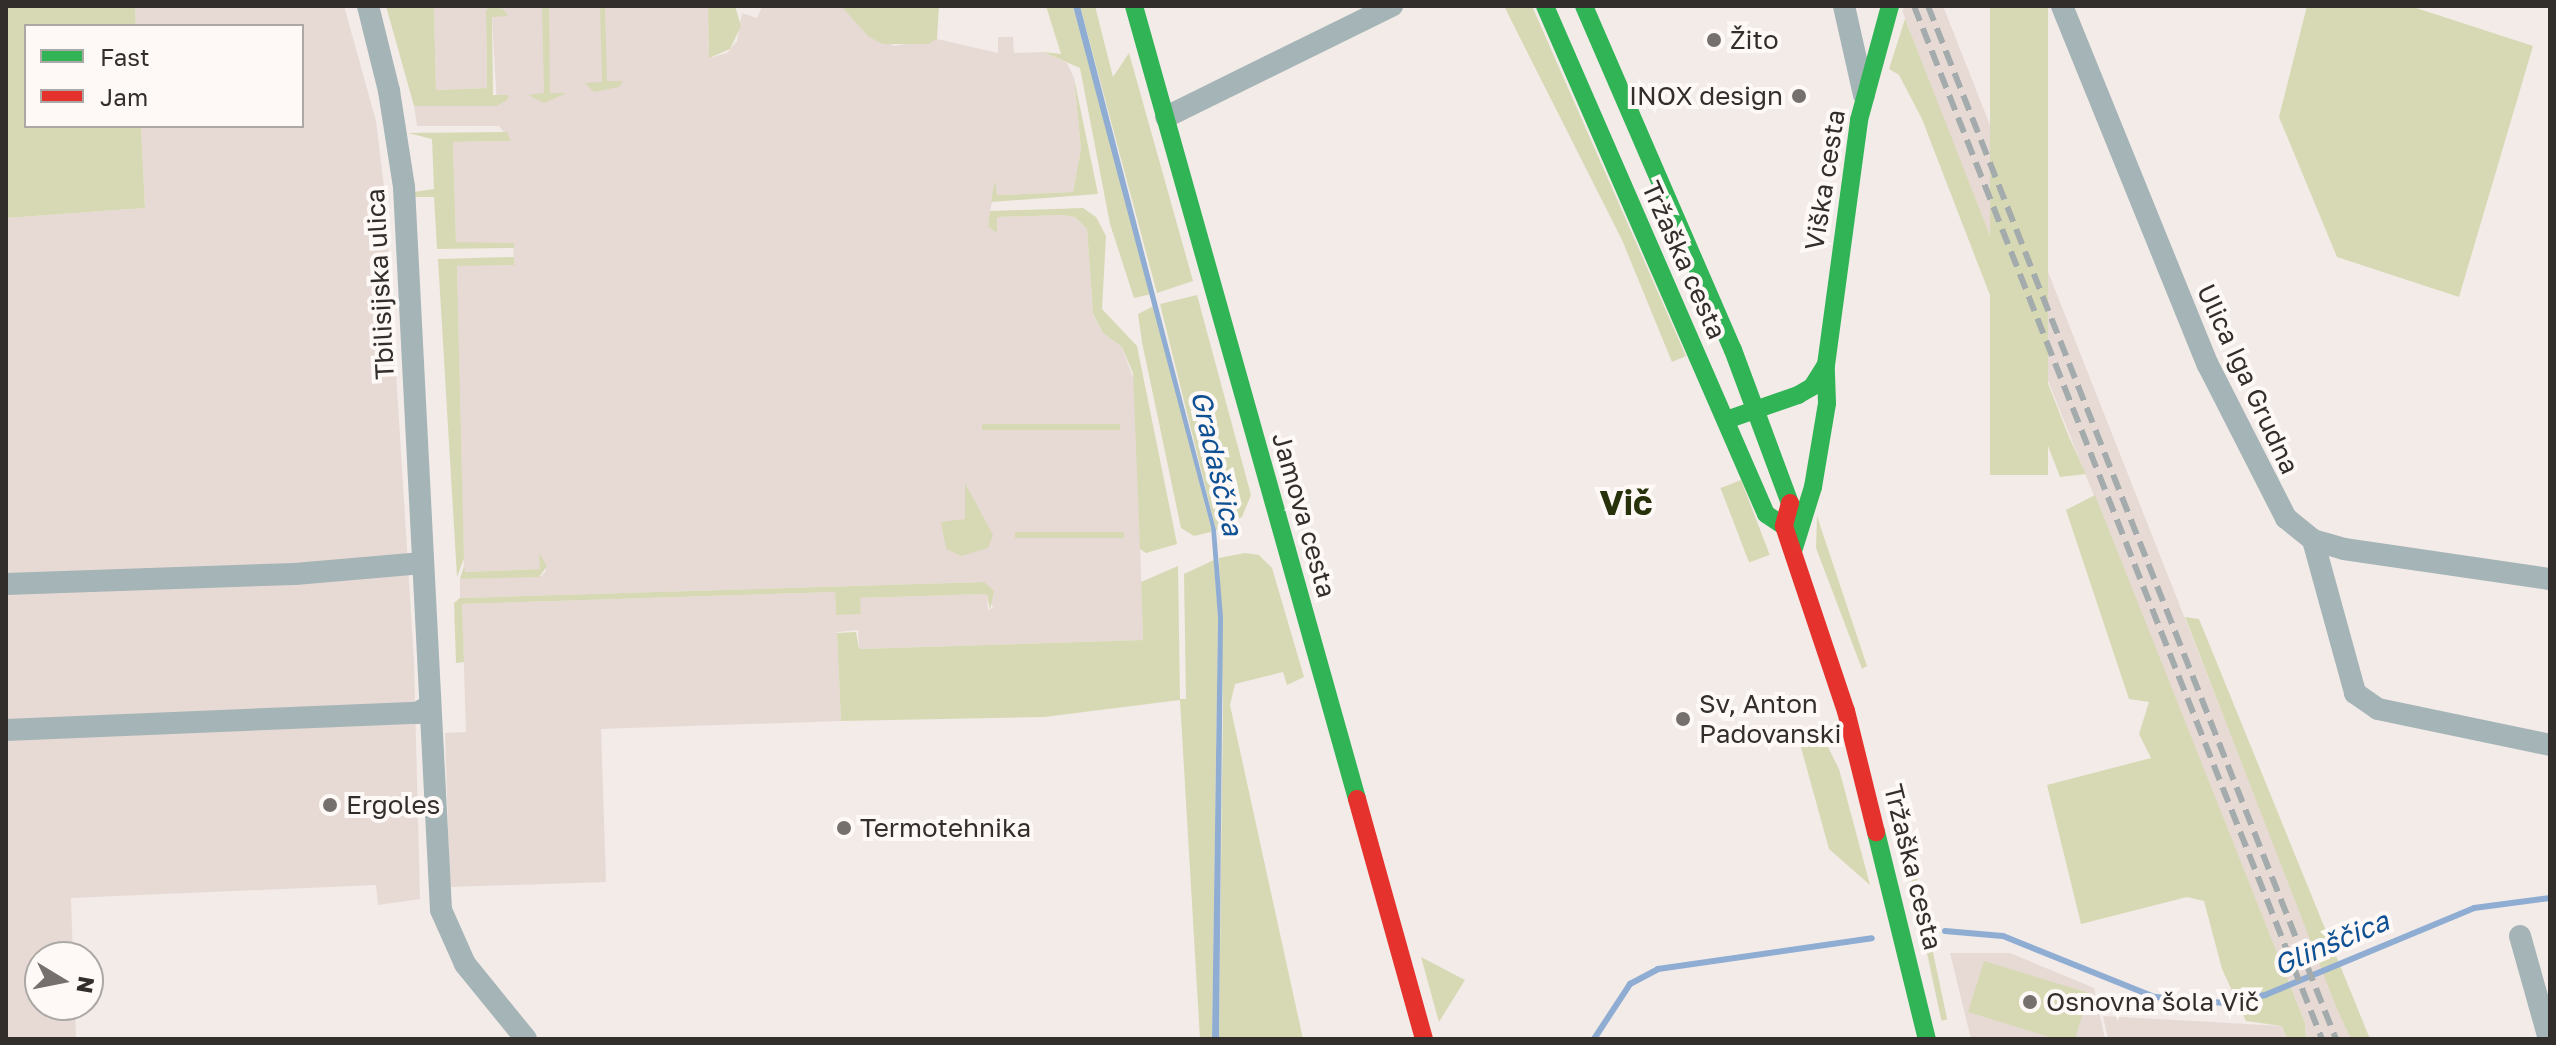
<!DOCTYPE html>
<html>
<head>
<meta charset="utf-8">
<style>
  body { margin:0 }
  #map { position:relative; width:2556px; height:1045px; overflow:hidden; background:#f2ebe8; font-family:"Golos Text",sans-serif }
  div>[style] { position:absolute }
  .built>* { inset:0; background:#e7dad4 }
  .green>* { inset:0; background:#d7d9b4; transform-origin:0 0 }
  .water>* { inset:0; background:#8facd2 }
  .stream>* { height:6px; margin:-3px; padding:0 3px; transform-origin:3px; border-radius:3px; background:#8facd2 }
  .street>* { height:22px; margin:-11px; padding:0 11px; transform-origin:11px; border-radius:11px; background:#a5b4b6 }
  .fast>* { height:18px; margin:-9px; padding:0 9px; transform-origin:9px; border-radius:9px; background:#30b455 }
  .jam>* { height:18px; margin:-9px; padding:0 9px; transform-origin:9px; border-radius:9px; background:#e5322d }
  .rail>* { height:6px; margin-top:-3px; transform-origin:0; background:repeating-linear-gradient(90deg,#a4abac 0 16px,transparent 0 24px) }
  .dots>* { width:22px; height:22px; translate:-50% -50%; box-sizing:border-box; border:4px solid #fef9f7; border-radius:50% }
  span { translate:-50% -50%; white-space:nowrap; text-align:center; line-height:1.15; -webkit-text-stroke:8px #fef9f7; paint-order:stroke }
  .poi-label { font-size:26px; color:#322e2c }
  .left { translate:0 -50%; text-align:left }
  .right { translate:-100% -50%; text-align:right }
  .street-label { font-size:26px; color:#322e2c }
  .water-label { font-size:28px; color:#105194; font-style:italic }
  .district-label { font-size:34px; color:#27310a; font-weight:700 }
  .frame { position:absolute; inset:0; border:8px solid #322e2c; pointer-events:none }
  .legend { position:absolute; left:24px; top:24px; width:280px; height:104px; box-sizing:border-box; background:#fef9f7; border:2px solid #aca8a6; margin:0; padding:10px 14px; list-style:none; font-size:24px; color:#322e2c }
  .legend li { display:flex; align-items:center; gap:16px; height:40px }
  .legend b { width:40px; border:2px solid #aca8a6 }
  .north { position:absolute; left:24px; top:941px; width:80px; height:80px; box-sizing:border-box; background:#fef9f7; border:2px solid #aca8a6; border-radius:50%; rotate:100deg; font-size:22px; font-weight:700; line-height:32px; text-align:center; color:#322e2c }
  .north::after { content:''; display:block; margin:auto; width:28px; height:36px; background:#75706e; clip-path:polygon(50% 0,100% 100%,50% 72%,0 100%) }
</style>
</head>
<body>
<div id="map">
  <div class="built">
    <i style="clip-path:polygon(135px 6px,344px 6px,376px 121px,385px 196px,414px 661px,420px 899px,378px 905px,376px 885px,71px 898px,73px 957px,40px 957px,40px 1005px,75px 1005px,76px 1039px,6px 1039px,6px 218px,145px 208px,141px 126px,302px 126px,302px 26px,136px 26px)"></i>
    <i style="clip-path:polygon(434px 6px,490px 6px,486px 17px,487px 88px,436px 90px)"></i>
    <i style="clip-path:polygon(498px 6px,708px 6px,709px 58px,727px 53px,737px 41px,742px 13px,757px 18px,762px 6px,841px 6px,894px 46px,937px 39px,998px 53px,998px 37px,1013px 37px,1014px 53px,1043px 52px,1067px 63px,1074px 78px,1081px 149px,1073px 192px,996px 195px,995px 179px,988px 227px,997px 233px,996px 217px,1064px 215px,1075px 217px,1087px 229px,1093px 315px,1103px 333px,1122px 347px,1135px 383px,1143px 640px,859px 649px,858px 630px,837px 632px,841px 721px,601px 729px,606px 882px,450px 887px,445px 733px,466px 732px,462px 604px,835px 592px,836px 614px,860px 614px,860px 598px,987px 594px,988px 610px,993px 608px,983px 582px,460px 598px,460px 579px,541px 576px,546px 571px,540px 554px,540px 569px,464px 572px,457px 265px,514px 264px,513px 243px,456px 243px,453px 142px,511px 141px,499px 126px,417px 126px,414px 106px,497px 106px,492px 16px,507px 16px)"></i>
    <i style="clip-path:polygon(1907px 6px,1943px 6px,2351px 1039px,2306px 1039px,2305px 1023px,1926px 76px,1902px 10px)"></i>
    <i style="clip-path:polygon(1950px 953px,2010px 953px,2094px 988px,2105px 1039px,1971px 1039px)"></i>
    <i style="clip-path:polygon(2103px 1016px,2282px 1026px,2287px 1039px,2108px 1039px)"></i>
  </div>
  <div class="green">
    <i style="clip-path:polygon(6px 6px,135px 6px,136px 26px,26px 26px,26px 126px,141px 126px,145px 208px,6px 218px)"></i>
    <i style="clip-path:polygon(386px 6px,434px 6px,436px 90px,487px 88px,486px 11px,490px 6px,503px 9px,508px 16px,492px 17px,493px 95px,509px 95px,507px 100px,497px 106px,414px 106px)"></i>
    <i style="clip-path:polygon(542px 6px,549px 6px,550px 93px,567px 93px,544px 103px,528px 95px,544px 93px)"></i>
    <i style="clip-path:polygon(600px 6px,605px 6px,607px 81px,623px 81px,619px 87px,594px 92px,585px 83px,602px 82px)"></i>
    <i style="clip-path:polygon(708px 6px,735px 6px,741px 26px,730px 49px,709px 58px)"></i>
    <i style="clip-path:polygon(841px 6px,939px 6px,937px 39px,928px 44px,883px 44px,869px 37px)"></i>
    <i style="clip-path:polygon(1046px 6px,1073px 6px,1151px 294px,1134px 298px,1110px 224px,1080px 68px,1043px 52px,1061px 54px)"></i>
    <i style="clip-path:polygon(1080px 6px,1095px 6px,1113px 77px,1129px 53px,1193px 281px,1157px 293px)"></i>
    <i style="clip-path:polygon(1504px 6px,1532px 6px,1686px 356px,1672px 362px,1622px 240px)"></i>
    <i style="left:1990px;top:6px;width:58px;height:469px"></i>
    <i style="clip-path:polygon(2307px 6px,2410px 6px,2533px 46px,2459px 297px,2337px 257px,2279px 117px)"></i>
    <i style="clip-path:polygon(1905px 19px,2069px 437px,2086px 474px,2060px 477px,1922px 119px,1899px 75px,1889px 69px)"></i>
    <i style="clip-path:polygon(1074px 78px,1098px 194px,991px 202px,995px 179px,997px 195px,1073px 192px,1081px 149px)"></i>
    <i style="clip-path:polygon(507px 132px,511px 141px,453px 142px,456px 242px,514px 243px,514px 248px,437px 249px,434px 197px,415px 197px,414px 192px,434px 189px,432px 139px,408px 133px)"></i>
    <i style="clip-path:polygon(1083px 208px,1096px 217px,1106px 236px,1102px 309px,1137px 346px,1177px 544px,1146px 553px,1140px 549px,1133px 373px,1122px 347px,1103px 333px,1093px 314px,1087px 229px,1075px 217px,1064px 215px,997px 217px,997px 233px,988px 227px,990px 211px)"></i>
    <i style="clip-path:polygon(514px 257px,514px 265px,457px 266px,464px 558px,457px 577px,438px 259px)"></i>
    <i style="clip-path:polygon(1197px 295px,1251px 495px,1242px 517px,1216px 530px,1160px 304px)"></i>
    <i style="clip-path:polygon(1154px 306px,1211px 527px,1211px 532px,1194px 536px,1181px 528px,1142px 342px,1138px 314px)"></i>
    <i style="left:1120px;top:424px;width:6px;height:138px;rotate:90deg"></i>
    <i style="left:1741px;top:480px;width:80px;height:22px;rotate:69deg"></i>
    <i style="clip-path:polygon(965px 483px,993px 535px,988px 548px,961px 556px,946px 549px,941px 522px,965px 519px)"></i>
    <i style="clip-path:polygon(2095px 495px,2305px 1023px,2306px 1039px,2287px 1039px,2282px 1026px,2246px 1021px,2222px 969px,2204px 901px,2187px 897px,2081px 924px,2047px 785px,2151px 758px,2139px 734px,2149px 702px,2129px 699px,2066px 510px)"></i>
    <i style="clip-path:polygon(1817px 516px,1867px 666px,1862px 669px,1816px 548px)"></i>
    <i style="left:1124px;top:532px;width:6px;height:109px;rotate:90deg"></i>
    <i style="clip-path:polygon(539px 553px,547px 566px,539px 577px,460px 579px,464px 566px,465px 572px,540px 569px)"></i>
    <i style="clip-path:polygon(1245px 553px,1259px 555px,1272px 568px,1304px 677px,1287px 685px,1283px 672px,1235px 684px,1230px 705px,1303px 1039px,1219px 1039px,1223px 701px,1219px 558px)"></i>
    <i style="clip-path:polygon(1214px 560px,1218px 618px,1212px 1039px,1200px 1039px,1180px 700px,1044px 717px,841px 721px,837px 633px,856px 632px,859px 649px,1143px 640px,1141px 582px,1178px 566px,1180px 699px,1186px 699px,1184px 574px)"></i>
    <i style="clip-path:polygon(984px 582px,994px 591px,990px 610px,987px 594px,860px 598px,861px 614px,836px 615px,835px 592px,462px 604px,464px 662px,456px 663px,454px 603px,460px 598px)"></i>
    <i style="clip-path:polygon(2185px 617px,2199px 619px,2370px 1039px,2351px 1039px,2337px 1009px)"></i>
    <i style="clip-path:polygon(1821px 733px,1839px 769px,1870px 885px,1829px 849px,1799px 740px)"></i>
    <i style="left:1904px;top:816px;width:208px;height:6px;rotate:78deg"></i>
    <i style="clip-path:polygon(1421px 957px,1465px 980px,1439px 1022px)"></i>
    <i style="clip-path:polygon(1984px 961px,2089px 993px,2075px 1039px,2056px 1039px,1968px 1012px)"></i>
  </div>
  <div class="water">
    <i style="clip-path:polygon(1073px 6px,1080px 6px,1216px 530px,1223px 618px,1219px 1039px,1212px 1039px,1218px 618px,1211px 527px)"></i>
  </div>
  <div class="stream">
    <i style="left:1945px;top:931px;width:58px;rotate:4.9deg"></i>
    <i style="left:2003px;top:936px;width:164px;rotate:21.9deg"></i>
    <i style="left:2155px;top:997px;width:70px;rotate:4.9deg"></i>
    <i style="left:2225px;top:1003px;width:41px;rotate:-11.3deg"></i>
    <i style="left:2265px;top:995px;width:226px;rotate:-22.6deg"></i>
    <i style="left:2474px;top:908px;width:77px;rotate:-7.5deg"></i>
    <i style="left:1594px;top:1039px;width:66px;rotate:-56.8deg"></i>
    <i style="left:1630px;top:984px;width:32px;rotate:-28deg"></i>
    <i style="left:1658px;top:969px;width:216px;rotate:-8.2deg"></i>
  </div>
  <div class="street">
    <i style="left:368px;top:6px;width:88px;rotate:76.1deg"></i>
    <i style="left:389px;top:91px;width:97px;rotate:81.1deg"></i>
    <i style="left:404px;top:187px;width:724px;rotate:87.07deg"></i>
    <i style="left:441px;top:910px;width:59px;rotate:66deg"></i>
    <i style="left:465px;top:964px;width:97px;rotate:50.9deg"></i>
    <i style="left:1844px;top:6px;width:91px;rotate:77.3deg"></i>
    <i style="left:2062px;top:6px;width:388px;rotate:67.9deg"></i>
    <i style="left:2208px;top:365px;width:172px;rotate:63deg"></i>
    <i style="left:2286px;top:518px;width:35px;rotate:39deg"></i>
    <i style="left:2313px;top:540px;width:32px;rotate:16deg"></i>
    <i style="left:2344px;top:549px;width:208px;rotate:8.3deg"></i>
    <i style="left:1166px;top:117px;width:252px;rotate:-26.2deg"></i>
    <i style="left:2313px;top:540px;width:159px;rotate:74.6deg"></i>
    <i style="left:2355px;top:693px;width:28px;rotate:35deg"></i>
    <i style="left:2378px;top:709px;width:176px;rotate:11.8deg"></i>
    <i style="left:6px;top:584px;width:289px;rotate:-2deg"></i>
    <i style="left:295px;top:574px;width:128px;rotate:-4.9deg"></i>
    <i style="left:6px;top:730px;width:411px;rotate:-2.4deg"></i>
    <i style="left:417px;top:713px;width:14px;rotate:-30deg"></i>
    <i style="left:2520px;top:936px;width:107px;rotate:74.3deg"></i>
  </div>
  <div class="fast">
    <i style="left:1134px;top:6px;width:824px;rotate:74.29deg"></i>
    <i style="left:1545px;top:6px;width:554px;rotate:66.49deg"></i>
    <i style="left:1766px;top:514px;width:22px;rotate:34deg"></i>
    <i style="left:1584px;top:6px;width:375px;rotate:66.6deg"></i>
    <i style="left:1733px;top:350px;width:163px;rotate:69.6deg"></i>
    <i style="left:1732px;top:418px;width:70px;rotate:-19.2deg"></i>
    <i style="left:1798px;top:395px;width:16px;rotate:-30deg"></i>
    <i style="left:1812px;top:387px;width:26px;rotate:-58deg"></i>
    <i style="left:1794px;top:548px;width:64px;rotate:-72.7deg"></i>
    <i style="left:1813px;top:487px;width:85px;rotate:-80.5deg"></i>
    <i style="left:1827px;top:403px;width:38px;rotate:-92deg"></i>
    <i style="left:1826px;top:365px;width:247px;rotate:-82.3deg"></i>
    <i style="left:1859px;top:120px;width:118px;rotate:-74.8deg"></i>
    <i style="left:1876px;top:832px;width:213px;rotate:76.2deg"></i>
  </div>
  <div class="jam">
    <i style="left:1790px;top:503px;width:24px;rotate:105deg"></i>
    <i style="left:1784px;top:526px;width:195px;rotate:71.5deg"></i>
    <i style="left:1846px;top:711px;width:125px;rotate:76.1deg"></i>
    <i style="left:1357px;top:799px;width:249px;rotate:74.4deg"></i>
  </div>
  <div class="rail">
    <i style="left:1914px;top:6px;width:1111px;rotate:68.45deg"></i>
    <i style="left:1928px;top:6px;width:1111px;rotate:68.45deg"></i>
  </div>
  <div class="dots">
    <i style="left:1714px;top:40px;background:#75706e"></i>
    <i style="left:1799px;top:96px;background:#75706e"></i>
    <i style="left:1683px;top:719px;background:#75706e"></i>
    <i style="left:330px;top:805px;background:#75706e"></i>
    <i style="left:844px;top:828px;background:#75706e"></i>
    <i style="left:2030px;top:1002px;background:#75706e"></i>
  </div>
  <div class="poi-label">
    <span class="left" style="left:1730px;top:40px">Žito</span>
    <span class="right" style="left:1783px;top:96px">INOX design</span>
    <span class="left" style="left:1699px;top:719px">Sv, Anton<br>Padovanski</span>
    <span class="left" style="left:346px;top:805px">Ergoles</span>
    <span class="left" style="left:860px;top:828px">Termotehnika</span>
    <span class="left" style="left:2046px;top:1002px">Osnovna šola Vič</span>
  </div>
  <div class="street-label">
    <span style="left:1825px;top:180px;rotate:-81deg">Viška cesta</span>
    <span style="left:1684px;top:260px;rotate:66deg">Tržaška cesta</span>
    <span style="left:380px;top:284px;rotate:-93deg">Tbilisijska ulica</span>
    <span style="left:2248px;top:379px;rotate:65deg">Ulica Iga Grudna</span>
    <span style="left:1304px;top:515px;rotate:74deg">Jamova cesta</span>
    <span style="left:1913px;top:867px;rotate:76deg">Tržaška cesta</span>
  </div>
  <div class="water-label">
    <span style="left:1217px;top:463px;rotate:77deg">Gradaščica</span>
    <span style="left:2331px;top:943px;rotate:-23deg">Glinščica</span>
  </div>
  <div class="district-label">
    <span style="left:1626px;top:503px">Vič</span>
  </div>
  <div class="frame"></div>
  <ul class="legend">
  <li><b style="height:10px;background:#30b455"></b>Fast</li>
  <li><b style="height:10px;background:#e5322d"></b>Jam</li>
  </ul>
  <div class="north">N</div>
</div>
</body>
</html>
